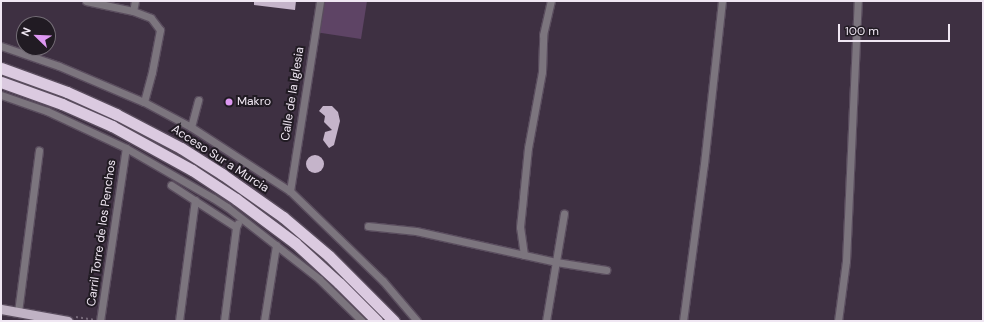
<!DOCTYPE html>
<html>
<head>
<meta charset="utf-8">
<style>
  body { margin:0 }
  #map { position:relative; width:984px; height:322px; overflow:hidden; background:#3e3042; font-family:"DM Sans",sans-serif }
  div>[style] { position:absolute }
  .green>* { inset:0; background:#5e4465 }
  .building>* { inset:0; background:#c5b4ca }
  .round { border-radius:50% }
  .path>* { height:1.5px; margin-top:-0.75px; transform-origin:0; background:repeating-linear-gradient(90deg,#766979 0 2px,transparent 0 5px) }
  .roads { filter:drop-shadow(1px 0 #5a4d5e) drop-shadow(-1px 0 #5a4d5e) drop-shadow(0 1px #5a4d5e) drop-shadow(0 -1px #5a4d5e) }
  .minor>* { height:7px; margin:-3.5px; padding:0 3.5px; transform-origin:3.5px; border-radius:3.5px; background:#7c757e }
  .major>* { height:9px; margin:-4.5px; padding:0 4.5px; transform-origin:4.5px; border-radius:4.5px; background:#c0b2c4 }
  .highway>* { height:11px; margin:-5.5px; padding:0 5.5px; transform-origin:5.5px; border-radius:5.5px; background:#dbcae0 }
  .dots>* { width:11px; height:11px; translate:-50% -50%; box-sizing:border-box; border:2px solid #211b23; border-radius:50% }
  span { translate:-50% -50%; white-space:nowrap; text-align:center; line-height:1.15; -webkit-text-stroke:4px #211b23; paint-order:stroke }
  .street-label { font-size:12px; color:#f0e7f3 }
  .poi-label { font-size:12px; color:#f0e7f3 }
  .left { translate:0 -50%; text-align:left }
  .frame { position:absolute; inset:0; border:2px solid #f0e7f3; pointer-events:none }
  .north { position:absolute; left:16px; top:16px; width:40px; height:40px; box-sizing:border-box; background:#211b23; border:1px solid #746d76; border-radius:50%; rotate:293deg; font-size:11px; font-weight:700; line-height:16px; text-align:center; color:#f0e7f3 }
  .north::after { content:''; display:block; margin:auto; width:14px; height:18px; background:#de98f2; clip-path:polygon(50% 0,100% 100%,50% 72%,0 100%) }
  .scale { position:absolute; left:838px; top:24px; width:112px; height:18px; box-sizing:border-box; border:2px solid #f0e7f3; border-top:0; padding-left:5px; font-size:12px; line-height:14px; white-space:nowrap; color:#f0e7f3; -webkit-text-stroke:3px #211b23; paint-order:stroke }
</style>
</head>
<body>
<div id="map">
  <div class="green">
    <i style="clip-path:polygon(320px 1px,367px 1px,361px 39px,315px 32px)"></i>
  </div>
  <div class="building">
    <i style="clip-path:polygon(254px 1px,296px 1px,295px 10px,254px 5px)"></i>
    <i style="clip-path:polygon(323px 106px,332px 106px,338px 112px,340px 121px,334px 145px,329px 148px,323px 140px,325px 132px,332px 130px,324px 122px,325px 116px,319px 111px)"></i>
    <i class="round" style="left:306px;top:155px;width:18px;height:18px"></i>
  </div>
  <div class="path">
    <i style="left:76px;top:317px;width:18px;rotate:9deg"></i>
  </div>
  <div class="roads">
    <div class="minor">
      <i style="left:86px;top:1px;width:48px;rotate:12deg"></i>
      <i style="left:135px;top:1px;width:10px;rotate:101deg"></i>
      <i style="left:133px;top:11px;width:19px;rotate:21deg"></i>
      <i style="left:151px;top:18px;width:15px;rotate:53deg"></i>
      <i style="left:160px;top:30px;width:43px;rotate:100.8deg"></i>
      <i style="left:152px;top:72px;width:31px;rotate:105deg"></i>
      <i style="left:1px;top:46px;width:61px;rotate:19deg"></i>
      <i style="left:59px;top:66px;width:92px;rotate:23deg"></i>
      <i style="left:144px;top:102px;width:53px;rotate:28deg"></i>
      <i style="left:191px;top:127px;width:118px;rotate:32.9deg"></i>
      <i style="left:290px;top:191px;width:129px;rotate:44.1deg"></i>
      <i style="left:383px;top:281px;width:52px;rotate:49.6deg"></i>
      <i style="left:1px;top:95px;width:49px;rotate:19.2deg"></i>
      <i style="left:47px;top:111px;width:87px;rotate:25.1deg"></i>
      <i style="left:126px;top:148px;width:100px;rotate:29.9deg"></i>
      <i style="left:213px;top:198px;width:17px;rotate:33deg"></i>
      <i style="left:227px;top:207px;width:117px;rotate:38deg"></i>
      <i style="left:319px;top:279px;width:60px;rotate:44.3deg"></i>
      <i style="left:191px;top:127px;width:28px;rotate:-75deg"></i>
      <i style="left:171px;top:185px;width:77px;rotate:32.9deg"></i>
      <i style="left:236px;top:227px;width:4px;rotate:-63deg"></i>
      <i style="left:290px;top:191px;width:192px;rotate:-81deg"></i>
      <i style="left:368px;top:226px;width:48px;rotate:5.9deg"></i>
      <i style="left:416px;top:231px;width:143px;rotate:12.5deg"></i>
      <i style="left:556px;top:262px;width:51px;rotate:9.1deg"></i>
      <i style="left:524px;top:255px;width:28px;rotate:-98deg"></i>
      <i style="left:520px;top:227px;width:30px;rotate:-84deg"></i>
      <i style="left:523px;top:197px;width:49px;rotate:-84.2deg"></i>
      <i style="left:528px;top:148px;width:77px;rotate:-79.6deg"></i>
      <i style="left:542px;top:72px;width:37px;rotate:-88deg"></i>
      <i style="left:543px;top:35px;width:35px;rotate:-77deg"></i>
      <i style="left:18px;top:312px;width:163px;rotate:-82.6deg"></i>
      <i style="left:100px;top:321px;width:175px;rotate:-81.5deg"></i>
      <i style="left:179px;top:321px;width:122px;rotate:-82.5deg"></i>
      <i style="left:224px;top:321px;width:95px;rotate:-82.7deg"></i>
      <i style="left:264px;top:321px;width:77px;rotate:-81deg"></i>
      <i style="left:546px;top:321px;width:109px;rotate:-80.5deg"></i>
      <i style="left:683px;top:321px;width:158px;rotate:-82.4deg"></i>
      <i style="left:704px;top:164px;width:164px;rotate:-83.7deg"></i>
      <i style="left:838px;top:321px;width:61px;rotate:-82.4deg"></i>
      <i style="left:846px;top:261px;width:260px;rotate:-87.4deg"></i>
    </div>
    <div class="major">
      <i style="left:1px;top:309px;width:68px;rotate:10.2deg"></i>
    </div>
    <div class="highway">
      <i style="left:1px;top:68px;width:70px;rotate:20deg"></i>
      <i style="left:67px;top:92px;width:54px;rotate:24.2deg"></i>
      <i style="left:116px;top:114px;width:73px;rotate:27.6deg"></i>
      <i style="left:181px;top:148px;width:49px;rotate:32.4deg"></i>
      <i style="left:222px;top:174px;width:75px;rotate:35.2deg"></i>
      <i style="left:283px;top:217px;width:60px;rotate:40.3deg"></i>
      <i style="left:329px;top:256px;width:92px;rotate:45deg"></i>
      <i style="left:1px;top:82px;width:65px;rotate:19.8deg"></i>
      <i style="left:62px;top:104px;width:55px;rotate:23.7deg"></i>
      <i style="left:112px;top:126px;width:91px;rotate:28.8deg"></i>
      <i style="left:192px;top:170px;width:53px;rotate:33.4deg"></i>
      <i style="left:236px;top:199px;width:74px;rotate:36.7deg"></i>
      <i style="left:295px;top:243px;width:59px;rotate:42.3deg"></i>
      <i style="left:339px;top:283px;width:54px;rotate:45deg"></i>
    </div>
  </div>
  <div class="dots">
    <i style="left:229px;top:102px;background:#de98f2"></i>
  </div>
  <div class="street-label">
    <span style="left:293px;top:94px;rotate:-81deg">Calle de la Iglesia</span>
    <span style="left:220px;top:159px;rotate:33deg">Acceso Sur a Murcia</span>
    <span style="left:102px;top:233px;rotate:-82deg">Carril Torre de los Penchos</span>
  </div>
  <div class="poi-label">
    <span class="left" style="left:237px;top:102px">Makro</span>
  </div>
  <div class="frame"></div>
  <div class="north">N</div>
  <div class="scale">100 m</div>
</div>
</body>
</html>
